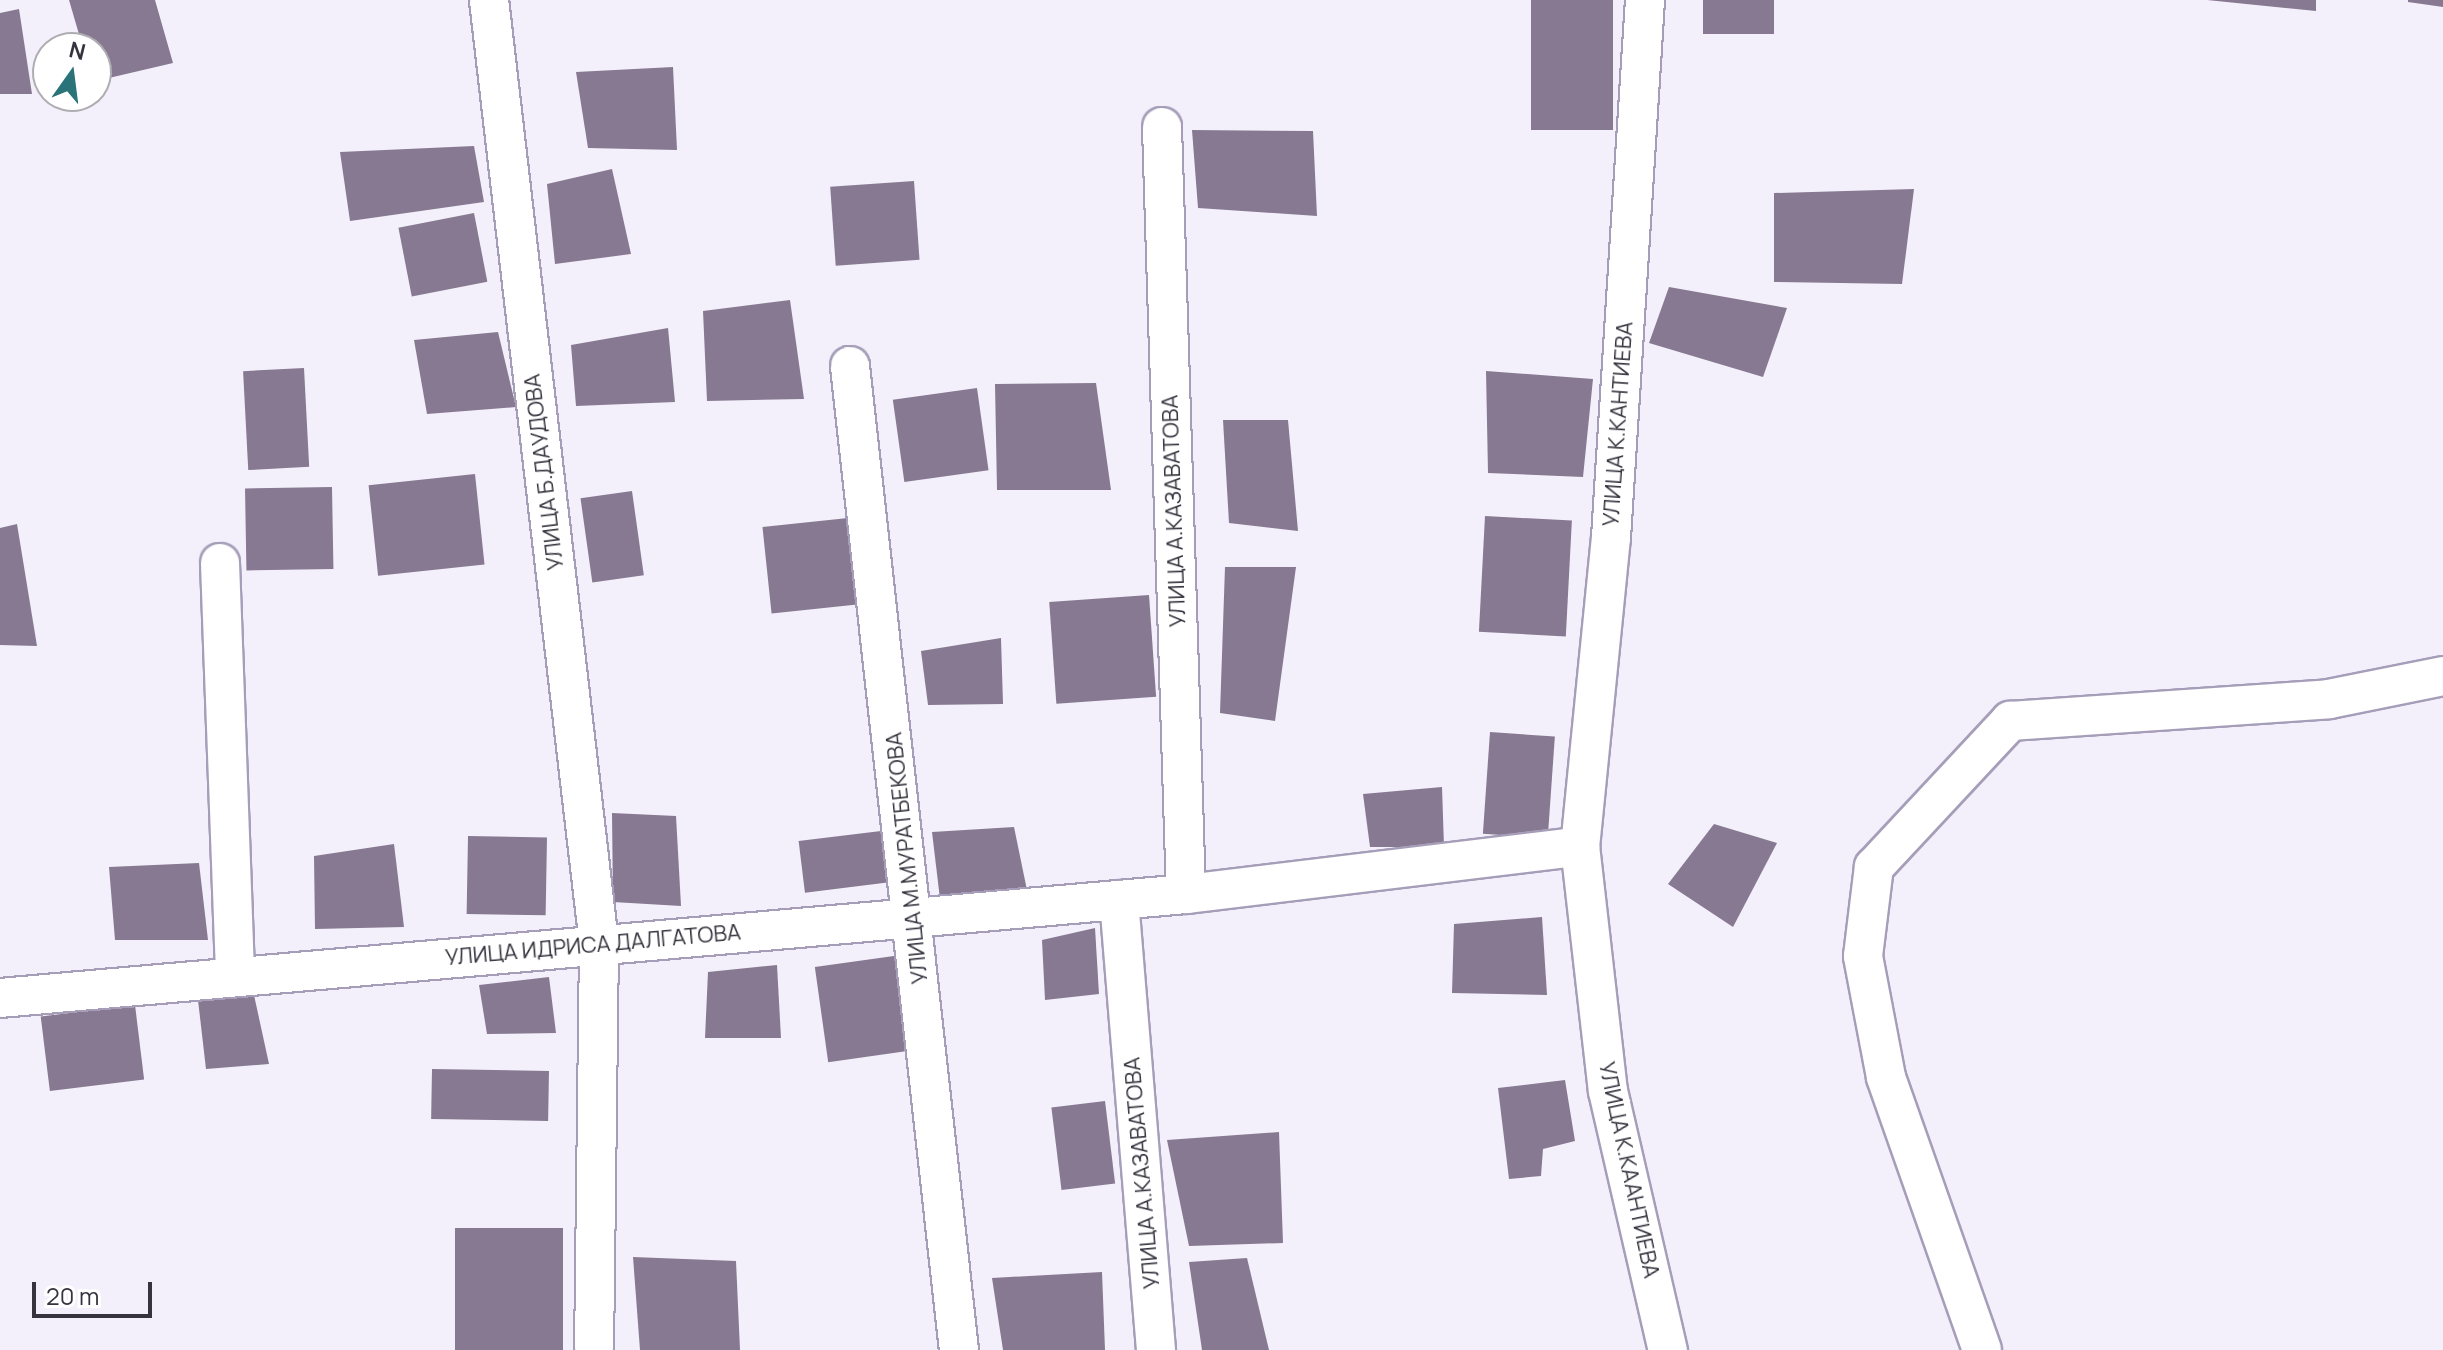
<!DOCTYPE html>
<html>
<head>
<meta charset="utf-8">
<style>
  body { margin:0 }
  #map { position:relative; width:2443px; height:1350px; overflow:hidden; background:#f3f0fb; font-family:Manrope,sans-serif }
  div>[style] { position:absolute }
  .building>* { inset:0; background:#877991; transform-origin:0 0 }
  .roads { filter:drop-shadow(2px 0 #a69eb9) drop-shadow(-2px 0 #a69eb9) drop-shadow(0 2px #a69eb9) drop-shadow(0 -2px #a69eb9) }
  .street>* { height:38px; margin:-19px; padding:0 19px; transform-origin:19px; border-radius:19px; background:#fff }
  span { translate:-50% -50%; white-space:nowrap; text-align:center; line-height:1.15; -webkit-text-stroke:7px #fff; paint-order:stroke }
  .street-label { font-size:22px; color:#36333e }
  .north { position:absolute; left:32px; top:32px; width:80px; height:80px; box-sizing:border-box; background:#fff; border:2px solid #afadb2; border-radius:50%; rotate:14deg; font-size:22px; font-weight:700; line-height:32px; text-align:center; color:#36333e }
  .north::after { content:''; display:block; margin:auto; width:28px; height:36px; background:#297379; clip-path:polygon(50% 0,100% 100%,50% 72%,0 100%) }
  .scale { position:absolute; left:32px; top:1282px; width:120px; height:36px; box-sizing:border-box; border:4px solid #36333e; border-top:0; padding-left:10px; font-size:24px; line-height:28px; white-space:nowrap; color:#36333e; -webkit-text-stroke:6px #fff; paint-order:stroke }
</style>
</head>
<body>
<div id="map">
  <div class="building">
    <i style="clip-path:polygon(69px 0,155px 0,173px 63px,96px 81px,96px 48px,83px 48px)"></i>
    <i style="left:1531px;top:0;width:82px;height:130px"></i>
    <i style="left:1703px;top:0;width:71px;height:34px"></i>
    <i style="clip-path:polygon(2207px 0,2316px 0,2316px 11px)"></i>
    <i style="clip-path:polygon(2408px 0,2443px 0,2443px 7px,2408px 2px)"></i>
    <i style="clip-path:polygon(19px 9px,32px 94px,0 94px,0 13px)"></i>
    <i style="clip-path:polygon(673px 67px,677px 150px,588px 148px,576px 72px)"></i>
    <i style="clip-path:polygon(1192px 130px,1313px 131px,1317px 216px,1198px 208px)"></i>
    <i style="clip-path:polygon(474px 146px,484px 202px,350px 221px,340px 152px)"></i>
    <i style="clip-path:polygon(612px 169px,631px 254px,555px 264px,547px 184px)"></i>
    <i style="left:914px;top:181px;width:79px;height:84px;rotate:86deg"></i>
    <i style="clip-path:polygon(1914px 189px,1902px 284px,1774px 282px,1774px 193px)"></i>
    <i style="left:474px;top:213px;width:70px;height:77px;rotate:79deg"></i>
    <i style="clip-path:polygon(1669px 287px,1787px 308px,1763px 377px,1649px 343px)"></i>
    <i style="clip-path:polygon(790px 300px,804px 399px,707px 401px,703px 311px)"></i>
    <i style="clip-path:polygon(668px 328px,675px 402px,576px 406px,571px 345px)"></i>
    <i style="clip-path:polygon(498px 332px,516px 407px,427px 414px,414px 340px)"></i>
    <i style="left:304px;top:368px;width:99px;height:61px;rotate:87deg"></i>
    <i style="clip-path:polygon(1486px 371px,1593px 379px,1583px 477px,1488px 473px)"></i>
    <i style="clip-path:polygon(1096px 383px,1111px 490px,997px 490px,995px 384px)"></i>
    <i style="left:977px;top:388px;width:83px;height:85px;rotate:82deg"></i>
    <i style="clip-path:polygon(1223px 420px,1288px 420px,1298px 531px,1229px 523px)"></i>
    <i style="left:475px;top:474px;width:91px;height:107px;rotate:84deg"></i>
    <i style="left:332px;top:487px;width:82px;height:87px;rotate:89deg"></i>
    <i style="left:632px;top:491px;width:85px;height:52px;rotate:82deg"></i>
    <i style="left:1485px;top:516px;width:87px;height:116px;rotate:3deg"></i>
    <i style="left:848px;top:518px;width:87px;height:86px;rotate:84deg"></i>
    <i style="clip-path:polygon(17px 524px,37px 646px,0 645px,0 528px)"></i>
    <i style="clip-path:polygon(1225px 567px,1296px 567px,1275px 721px,1220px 713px)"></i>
    <i style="left:1149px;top:595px;width:102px;height:100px;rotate:86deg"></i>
    <i style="clip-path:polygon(1001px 638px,1003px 704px,928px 705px,921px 651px)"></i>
    <i style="left:1490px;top:732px;width:65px;height:102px;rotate:4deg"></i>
    <i style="clip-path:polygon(1442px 787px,1444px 847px,1370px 847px,1363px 794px)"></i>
    <i style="clip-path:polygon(612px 813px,676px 816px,681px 906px,613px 902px)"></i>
    <i style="clip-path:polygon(1714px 824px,1777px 843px,1733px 927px,1668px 884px)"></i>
    <i style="clip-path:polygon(1014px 827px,1028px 895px,940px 899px,932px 832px)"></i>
    <i style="left:881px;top:831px;width:52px;height:83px;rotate:83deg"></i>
    <i style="left:468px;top:836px;width:79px;height:78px;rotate:1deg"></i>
    <i style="clip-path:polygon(394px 844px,404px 927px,315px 929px,314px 856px)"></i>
    <i style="clip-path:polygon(199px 863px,208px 940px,115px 940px,109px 867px)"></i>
    <i style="clip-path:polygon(1542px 917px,1547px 995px,1452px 993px,1454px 924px)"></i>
    <i style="clip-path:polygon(1095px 928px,1099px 994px,1045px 1000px,1042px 940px)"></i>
    <i style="left:901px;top:955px;width:96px;height:87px;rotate:82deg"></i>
    <i style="clip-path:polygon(777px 965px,781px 1038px,705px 1038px,708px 972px)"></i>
    <i style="clip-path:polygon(549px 977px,556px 1033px,487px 1034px,479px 985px)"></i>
    <i style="clip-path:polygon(254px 995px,269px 1064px,206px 1069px,198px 1000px)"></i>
    <i style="left:135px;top:1005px;width:75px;height:95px;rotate:83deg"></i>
    <i style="left:432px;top:1069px;width:117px;height:50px;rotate:1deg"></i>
    <i style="clip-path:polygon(1565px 1080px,1575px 1141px,1543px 1149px,1541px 1176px,1509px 1179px,1498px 1088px)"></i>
    <i style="left:1105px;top:1101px;width:83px;height:54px;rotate:83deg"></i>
    <i style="clip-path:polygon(1279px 1132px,1283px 1243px,1189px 1246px,1167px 1140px)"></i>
    <i style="left:563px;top:1228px;width:122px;height:108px;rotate:90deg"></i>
    <i style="clip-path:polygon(633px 1257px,736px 1261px,740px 1350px,640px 1350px)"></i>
    <i style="clip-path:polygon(1247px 1258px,1269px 1350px,1202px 1350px,1189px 1262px)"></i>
    <i style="clip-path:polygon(1102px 1272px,1105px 1350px,1003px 1350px,992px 1278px)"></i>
  </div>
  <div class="roads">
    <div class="street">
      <i style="left:489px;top:0;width:950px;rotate:83.35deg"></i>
      <i style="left:599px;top:944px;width:404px;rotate:90.7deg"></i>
      <i style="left:1645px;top:0;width:538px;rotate:93.62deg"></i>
      <i style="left:1611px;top:537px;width:311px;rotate:95.7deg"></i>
      <i style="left:1580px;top:846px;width:247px;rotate:83.5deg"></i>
      <i style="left:1608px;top:1091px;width:266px;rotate:77deg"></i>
      <i style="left:1162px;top:127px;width:767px;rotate:88.21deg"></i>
      <i style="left:850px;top:366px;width:990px;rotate:83.68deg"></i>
      <i style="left:220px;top:563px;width:414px;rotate:87.9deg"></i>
      <i style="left:1119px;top:900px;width:452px;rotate:85.3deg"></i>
      <i style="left:0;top:998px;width:1191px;rotate:-5.01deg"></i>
      <i style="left:1186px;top:894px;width:397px;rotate:-6.9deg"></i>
      <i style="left:1982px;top:1350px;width:289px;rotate:-109.4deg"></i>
      <i style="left:1886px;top:1077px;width:123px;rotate:-100.8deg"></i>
      <i style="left:1863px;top:956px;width:90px;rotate:-83deg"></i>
      <i style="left:1874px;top:867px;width:200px;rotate:-47deg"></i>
      <i style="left:2010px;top:721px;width:320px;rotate:-3.9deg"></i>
      <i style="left:2329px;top:699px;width:116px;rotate:-11.4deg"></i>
    </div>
  </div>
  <div class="street-label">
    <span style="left:1618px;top:424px;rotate:-86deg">УЛИЦА К.КАНТИЕВА</span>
    <span style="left:544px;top:472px;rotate:-97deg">УЛИЦА Б.ДАУДОВА</span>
    <span style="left:1174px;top:511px;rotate:-92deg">УЛИЦА А.КАЗАВАТОВА</span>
    <span style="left:907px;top:858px;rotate:-96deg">УЛИЦА М.МУРАТБЕКОВА</span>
    <span style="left:593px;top:945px;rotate:-5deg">УЛИЦА ИДРИСА ДАЛГАТОВА</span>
    <span style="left:1629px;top:1170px;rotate:78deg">УЛИЦА К.КААНТИЕВА</span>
    <span style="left:1142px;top:1173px;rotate:-95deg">УЛИЦА А.КАЗАВАТОВА</span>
  </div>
  <div class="north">N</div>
  <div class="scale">20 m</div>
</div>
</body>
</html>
